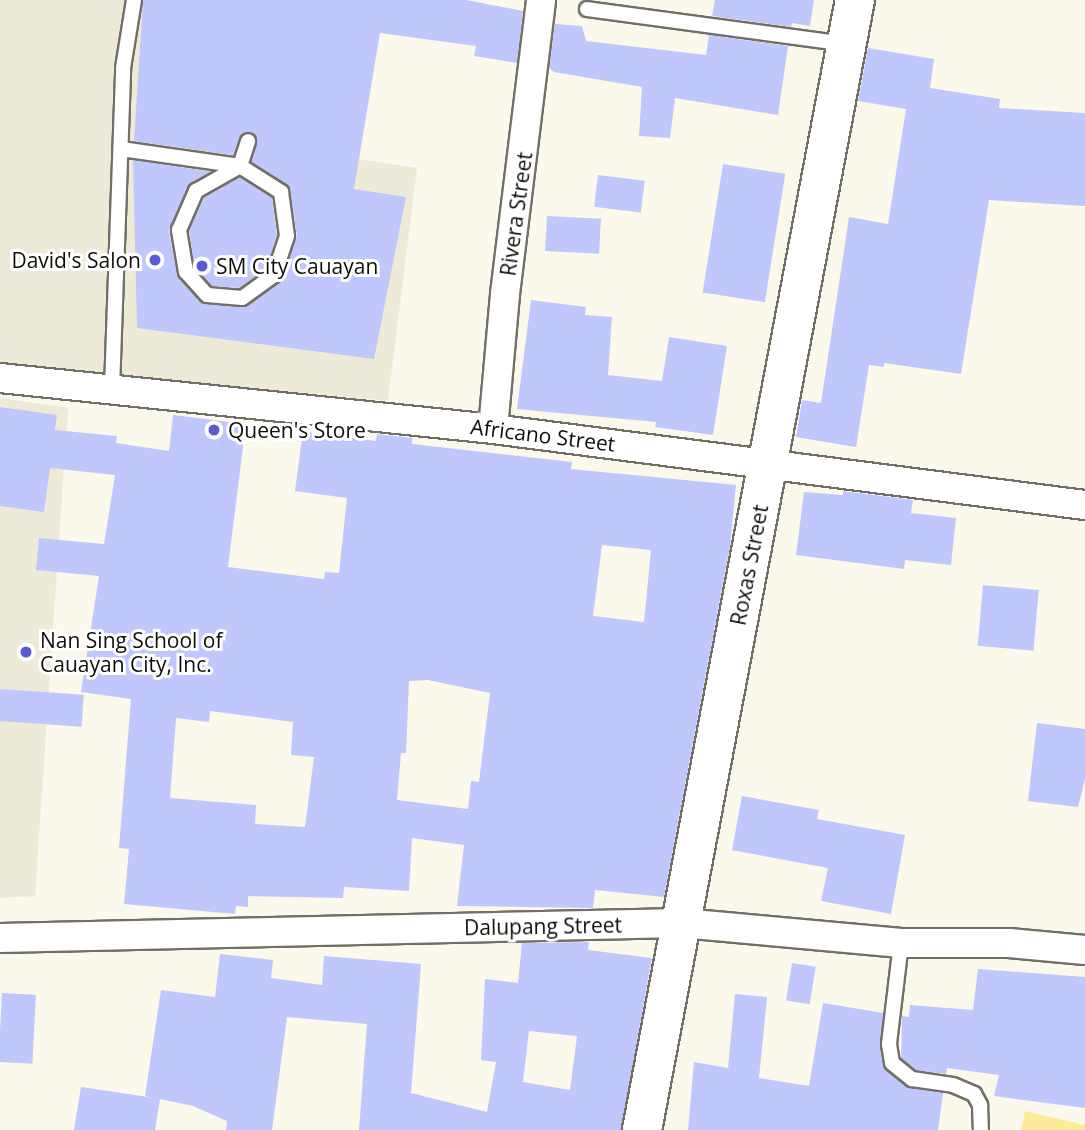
<!DOCTYPE html>
<html>
<head>
<meta charset="utf-8">
<style>
  body { margin:0 }
  #map { position:relative; width:1085px; height:1130px; overflow:hidden; background:#fbf8ec; font-family:"Open Sans",sans-serif }
  div>[style] { position:absolute }
  .built>* { inset:0; background:#eeead8 }
  .green>* { inset:0; background:#fdeb9c }
  .building>* { inset:0; background:#c0c7fc; transform-origin:0 0 }
  .roads { filter:drop-shadow(2px 0 #727066) drop-shadow(-2px 0 #727066) drop-shadow(0 2px #727066) drop-shadow(0 -2px #727066) }
  .lane>* { height:14px; margin:-7px; padding:0 7px; transform-origin:7px; border-radius:7px; background:#fff }
  .street>* { height:28px; margin:-14px; padding:0 14px; transform-origin:14px; border-radius:14px; background:#fff }
  .secondary>* { height:38px; margin:-19px; padding:0 19px; transform-origin:19px; border-radius:19px; background:#fff }
  .dots>* { width:19px; height:19px; translate:-50% -50%; box-sizing:border-box; border:4px solid #fff; border-radius:50% }
  span { translate:-50% -50%; white-space:nowrap; text-align:center; line-height:1.15; -webkit-text-stroke:6px #fff; paint-order:stroke }
  .street-label { font-size:21px; color:#0f0e0a }
  .poi-label { font-size:21px; color:#0f0e0a }
  .right { translate:-100% -50%; text-align:right }
  .left { translate:0 -50%; text-align:left }
</style>
</head>
<body>
<div id="map">
  <div class="built">
    <i style="clip-path:polygon(0 0,377px 0,351px 158px,417px 168px,388px 401px,0 365px)"></i>
    <i style="clip-path:polygon(0 398px,68px 408px,35px 896px,0 898px)"></i>
  </div>
  <div class="green">
    <i style="clip-path:polygon(1025px 1111px,1085px 1125px,1085px 1130px,1021px 1130px)"></i>
  </div>
  <div class="building">
    <i style="clip-path:polygon(143px 0,466px 0,523px 11px,517px 63px,474px 56px,476px 46px,380px 33px,354px 189px,406px 197px,374px 359px,137px 328px,133px 160px,211px 172px,188px 186px,169px 231px,178px 278px,205px 304px,247px 306px,280px 283px,297px 235px,289px 187px,251px 162px,257px 140px,252px 132px,241px 134px,233px 155px,134px 141px)"></i>
    <i style="clip-path:polygon(715px 0,814px 0,810px 26px,792px 23px,791px 27px,712px 16px)"></i>
    <i style="clip-path:polygon(555px 24px,582px 26px,586px 41px,706px 55px,709px 35px,788px 46px,778px 115px,675px 98px,670px 138px,639px 136px,642px 87px,554px 72px,549px 68px)"></i>
    <i style="clip-path:polygon(868px 48px,934px 59px,930px 88px,1000px 99px,999px 108px,1085px 113px,1085px 206px,989px 200px,961px 374px,884px 363px,884px 367px,869px 365px,856px 447px,796px 437px,802px 400px,821px 403px,849px 217px,888px 224px,906px 109px,858px 101px)"></i>
    <i style="left:723px;top:164px;width:63px;height:130px;rotate:9deg"></i>
    <i style="left:598px;top:175px;width:47px;height:32px;rotate:7deg"></i>
    <i style="clip-path:polygon(240px 177px,272px 198px,277px 235px,266px 269px,239px 288px,212px 286px,195px 268px,189px 231px,204px 198px)"></i>
    <i style="left:547px;top:216px;width:54px;height:35px;rotate:3deg"></i>
    <i style="clip-path:polygon(531px 300px,586px 307px,585px 315px,612px 317px,608px 375px,662px 381px,669px 337px,727px 346px,713px 435px,655px 427px,656px 422px,517px 409px)"></i>
    <i style="clip-path:polygon(evenodd,0 407px,57px 415px,55px 430px,117px 436px,116px 443px,169px 451px,173px 415px,246px 424px,228px 567px,324px 579px,325px 572px,339px 573px,347px 498px,295px 491px,303px 431px,376px 441px,377px 434px,412px 438px,412px 444px,572px 462px,571px 469px,736px 485px,730px 546px,664px 897px,595px 890px,593px 908px,457px 906px,464px 845px,412px 838px,409px 891px,344px 887px,343px 898px,248px 896px,248px 907px,236px 906px,235px 914px,124px 904px,129px 849px,119px 848px,131px 699px,81px 692px,99px 576px,36px 570px,39px 538px,104px 544px,115px 475px,50px 468px,44px 512px,0 506px,0 407px,602px 545px,651px 550px,644px 622px,593px 616px,602px 545px,0 407px,428px 680px,490px 693px,479px 782px,471px 781px,468px 809px,397px 800px,401px 753px,406px 753px,409px 681px,428px 680px,0 407px,210px 711px,293px 722px,291px 755px,314px 757px,305px 827px,255px 824px,256px 805px,170px 798px,176px 718px,209px 722px,210px 711px)"></i>
    <i style="clip-path:polygon(843px 491px,913px 500px,911px 513px,956px 518px,951px 565px,905px 560px,904px 569px,796px 555px,804px 492px,843px 495px)"></i>
    <i style="left:983px;top:585px;width:56px;height:61px;rotate:5deg"></i>
    <i style="left:0;top:689px;width:84px;height:32px;rotate:4deg"></i>
    <i style="clip-path:polygon(1037px 723px,1085px 729px,1085px 779px,1078px 807px,1028px 801px)"></i>
    <i style="clip-path:polygon(742px 796px,819px 810px,817px 819px,905px 835px,891px 914px,821px 901px,828px 868px,732px 850px)"></i>
    <i style="clip-path:polygon(evenodd,589px 942px,588px 950px,652px 958px,621px 1130px,359px 1130px,367px 1024px,287px 1017px,272px 1130px,226px 1130px,227px 1121px,193px 1106px,160px 1099px,155px 1130px,74px 1130px,81px 1087px,155px 1098px,145px 1096px,161px 990px,215px 997px,220px 954px,273px 960px,271px 978px,322px 985px,324px 956px,421px 964px,411px 1093px,487px 1112px,496px 1062px,481px 1060px,485px 979px,518px 983px,522px 943px,589px 942px,529px 1031px,577px 1036px,570px 1090px,523px 1082px,529px 1031px)"></i>
    <i style="left:792px;top:963px;width:24px;height:38px;rotate:9deg"></i>
    <i style="clip-path:polygon(978px 969px,1085px 977px,1085px 1108px,994px 1096px,999px 1075px,947px 1068px,946px 1074px,916px 1070px,901px 1058px,902px 1016px,909px 1017px,910px 1005px,973px 1010px)"></i>
    <i style="left:2px;top:993px;width:34px;height:69px;rotate:3deg"></i>
    <i style="clip-path:polygon(735px 994px,767px 997px,759px 1078px,809px 1086px,823px 1003px,883px 1013px,883px 1065px,907px 1087px,943px 1093px,938px 1130px,688px 1130px,694px 1062px,728px 1068px)"></i>
  </div>
  <div class="roads">
    <div class="lane">
      <i style="left:587px;top:9px;width:261px;rotate:7.7deg"></i>
      <i style="left:121px;top:149px;width:120px;rotate:8.1deg"></i>
      <i style="left:240px;top:166px;width:49px;rotate:32.4deg"></i>
      <i style="left:281px;top:192px;width:44px;rotate:82.2deg"></i>
      <i style="left:287px;top:236px;width:41px;rotate:108.4deg"></i>
      <i style="left:274px;top:275px;width:39px;rotate:144deg"></i>
      <i style="left:242px;top:298px;width:35px;rotate:-175deg"></i>
      <i style="left:207px;top:295px;width:31px;rotate:-132deg"></i>
      <i style="left:186px;top:272px;width:43px;rotate:-99.5deg"></i>
      <i style="left:179px;top:230px;width:43px;rotate:-66.4deg"></i>
      <i style="left:196px;top:191px;width:51px;rotate:-29.6deg"></i>
      <i style="left:240px;top:166px;width:26px;rotate:-72deg"></i>
      <i style="left:112px;top:389px;width:321px;rotate:-88deg"></i>
      <i style="left:123px;top:68px;width:69px;rotate:-80.8deg"></i>
      <i style="left:901px;top:943px;width:102px;rotate:96.8deg"></i>
      <i style="left:889px;top:1044px;width:19px;rotate:81deg"></i>
      <i style="left:892px;top:1063px;width:26px;rotate:39deg"></i>
      <i style="left:912px;top:1079px;width:41px;rotate:8.3deg"></i>
      <i style="left:953px;top:1085px;width:23px;rotate:23deg"></i>
      <i style="left:974px;top:1094px;width:13px;rotate:61deg"></i>
      <i style="left:980px;top:1105px;width:25px;rotate:88deg"></i>
    </div>
    <div class="street">
      <i style="left:0;top:378px;width:496px;rotate:5.9deg"></i>
      <i style="left:493px;top:429px;width:597px;rotate:7.32deg"></i>
      <i style="left:493px;top:429px;width:136px;rotate:-84.9deg"></i>
      <i style="left:505px;top:294px;width:296px;rotate:-83deg"></i>
      <i style="left:0;top:938px;width:682px;rotate:-1.26deg"></i>
      <i style="left:682px;top:923px;width:220px;rotate:5.2deg"></i>
      <i style="left:901px;top:943px;width:108px"></i>
      <i style="left:1009px;top:943px;width:76px;rotate:5.3deg"></i>
    </div>
    <div class="secondary">
      <i style="left:642px;top:1130px;width:1150px;rotate:-79.33deg"></i>
    </div>
  </div>
  <div class="dots">
    <i style="left:155px;top:260px;background:#5b5ad2"></i>
    <i style="left:202px;top:266px;background:#5b5ad2"></i>
    <i style="left:214px;top:430px;background:#5b5ad2"></i>
    <i style="left:26px;top:652px;background:#5b5ad2"></i>
  </div>
  <div class="street-label">
    <span style="left:516px;top:214px;rotate:-82deg">Rivera Street</span>
    <span style="left:543px;top:435px;rotate:7deg">Africano Street</span>
    <span style="left:749px;top:565px;rotate:-79deg">Roxas Street</span>
    <span style="left:543px;top:926px;rotate:-1deg">Dalupang Street</span>
  </div>
  <div class="poi-label">
    <span class="right" style="left:141px;top:260px">David's Salon</span>
    <span class="left" style="left:216px;top:266px">SM City Cauayan</span>
    <span class="left" style="left:228px;top:430px">Queen's Store</span>
    <span class="left" style="left:40px;top:652px">Nan Sing School of<br>Cauayan City, Inc.</span>
  </div>
</div>
</body>
</html>
